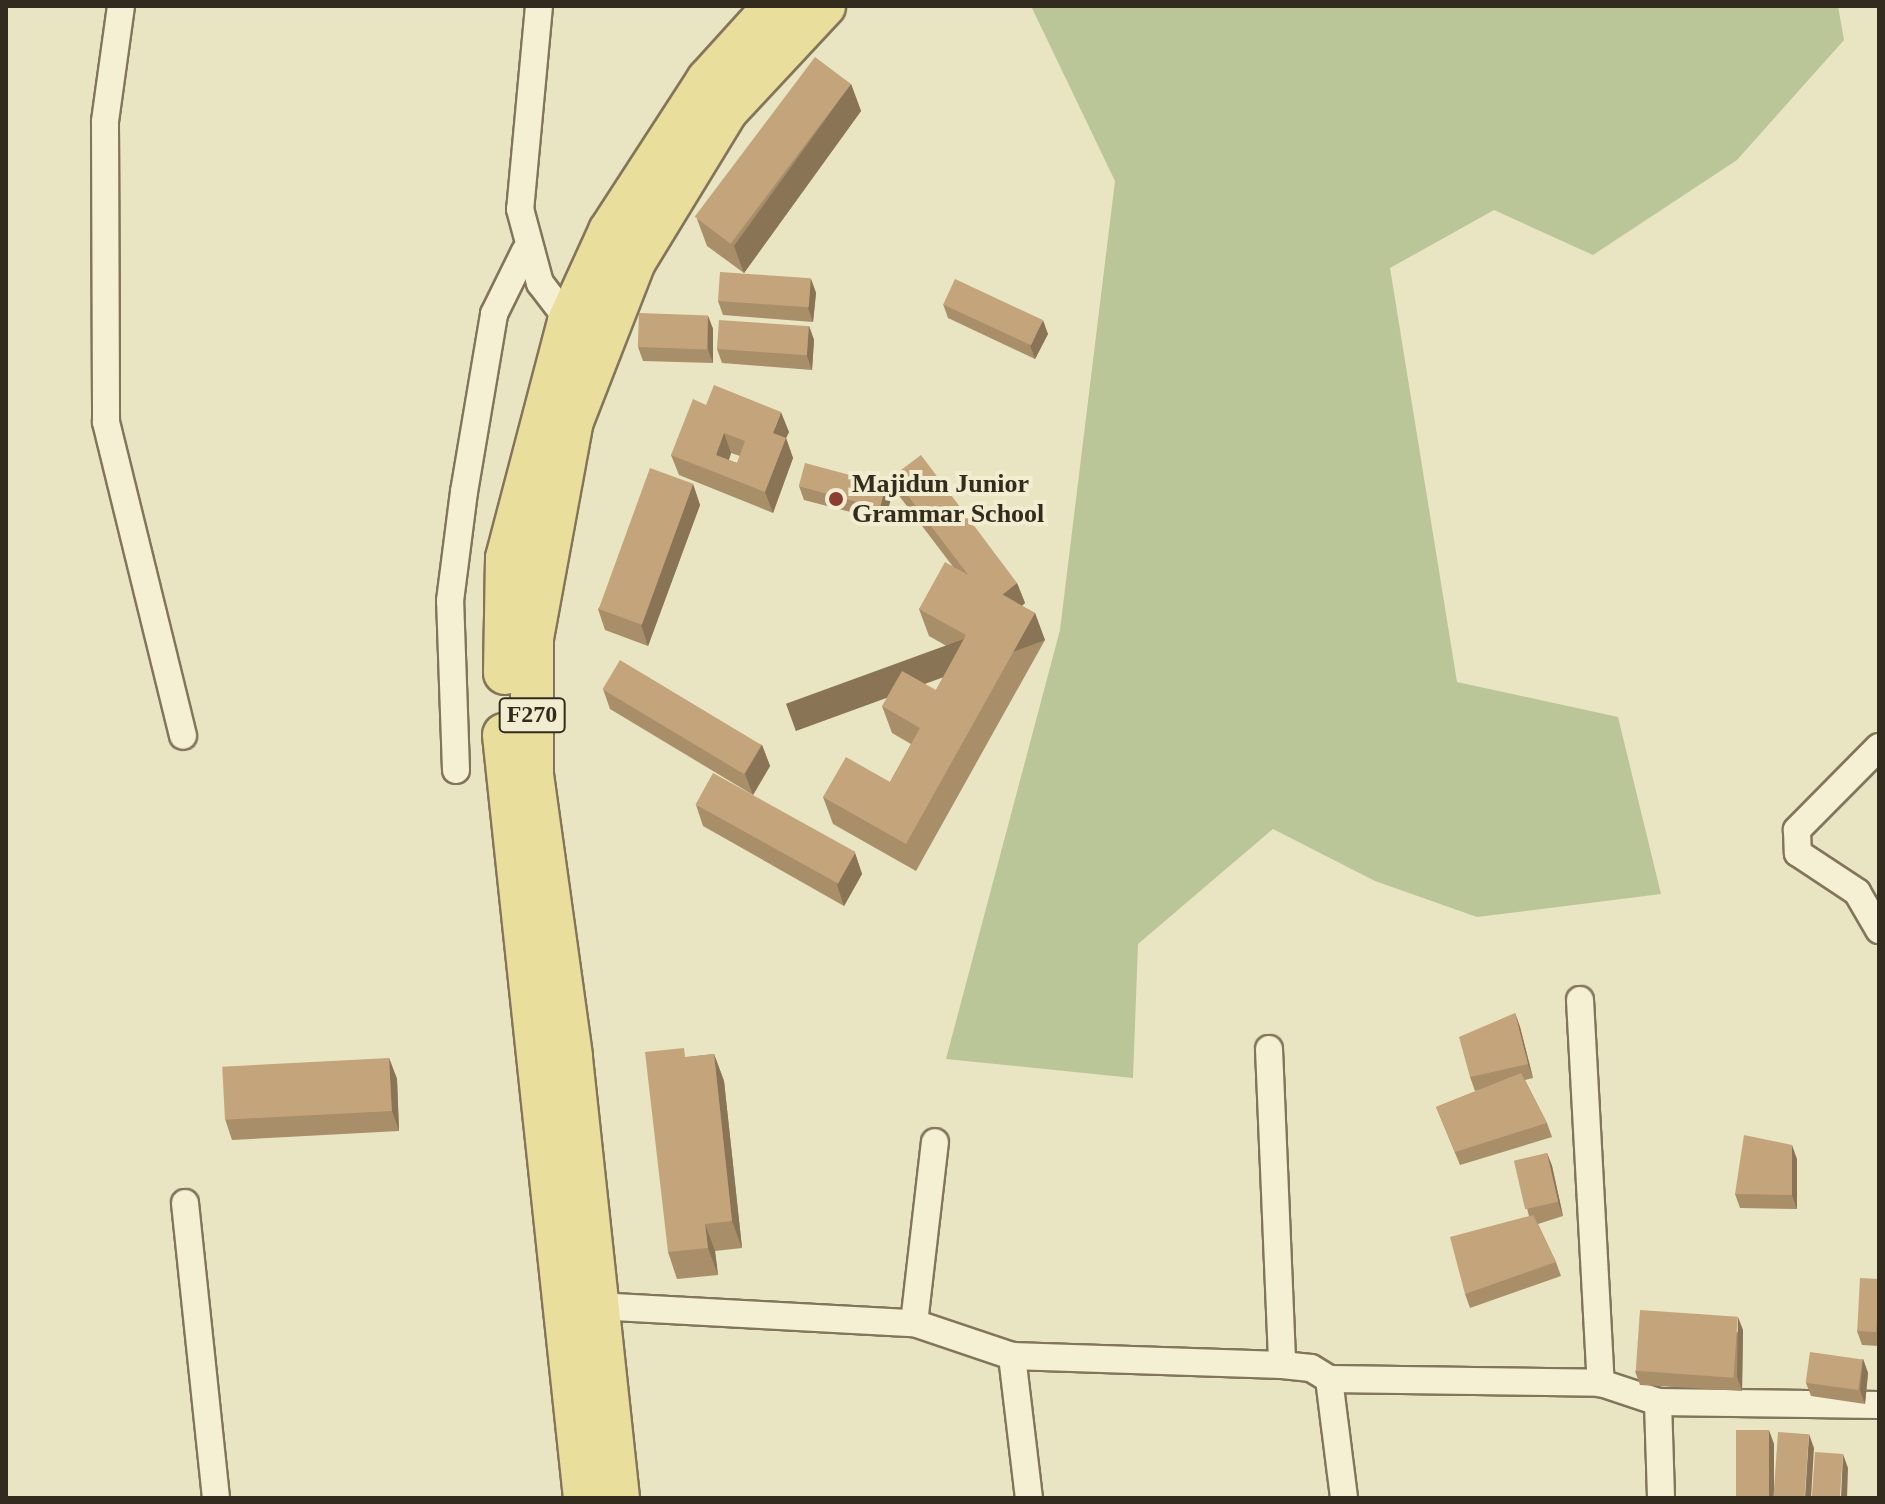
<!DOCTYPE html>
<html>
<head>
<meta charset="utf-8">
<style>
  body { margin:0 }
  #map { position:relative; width:1885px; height:1504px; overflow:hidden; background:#e9e4c2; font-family:Georgia,serif }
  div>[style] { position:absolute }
  .green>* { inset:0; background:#bac697 }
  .roads { filter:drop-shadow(2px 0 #82755b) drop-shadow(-2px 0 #82755b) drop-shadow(0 2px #82755b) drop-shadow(0 -2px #82755b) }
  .street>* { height:26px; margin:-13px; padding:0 13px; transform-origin:13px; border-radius:13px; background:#f5f0d4 }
  .primary>* { height:42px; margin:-21px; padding:0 21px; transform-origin:21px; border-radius:21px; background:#eade9d }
  .wall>* { inset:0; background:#a98e6a }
  .shaded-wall>* { inset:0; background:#897456; transform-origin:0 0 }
  .building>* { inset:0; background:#c4a57b; transform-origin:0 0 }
  .dots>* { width:22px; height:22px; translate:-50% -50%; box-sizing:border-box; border:4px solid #f2edd1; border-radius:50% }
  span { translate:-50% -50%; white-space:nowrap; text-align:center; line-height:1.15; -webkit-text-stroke:8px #f2edd1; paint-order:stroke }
  .shield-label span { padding:2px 6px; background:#f2edd1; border:2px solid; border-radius:6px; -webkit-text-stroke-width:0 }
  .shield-label { font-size:24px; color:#332b1e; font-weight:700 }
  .poi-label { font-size:26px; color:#332b1e; font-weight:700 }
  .left { translate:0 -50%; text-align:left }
  .frame { position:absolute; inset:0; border:8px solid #332b1e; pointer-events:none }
</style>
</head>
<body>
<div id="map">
  <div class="green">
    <i style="clip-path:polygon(1031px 6px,1838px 6px,1844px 40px,1737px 160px,1593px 255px,1494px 210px,1390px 268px,1457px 682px,1618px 717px,1661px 894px,1477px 917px,1375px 881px,1273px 829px,1138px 944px,1133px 1078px,946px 1059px,1060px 630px,1115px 181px)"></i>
  </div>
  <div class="roads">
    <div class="street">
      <i style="left:121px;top:6px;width:117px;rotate:97.9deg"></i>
      <i style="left:105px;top:122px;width:300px;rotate:89.8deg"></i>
      <i style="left:106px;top:422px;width:323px;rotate:76.2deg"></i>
      <i style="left:539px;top:6px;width:204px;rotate:95.3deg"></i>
      <i style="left:520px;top:209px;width:77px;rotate:74.9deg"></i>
      <i style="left:540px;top:283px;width:48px;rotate:52.7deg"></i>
      <i style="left:1879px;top:747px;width:117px;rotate:134.7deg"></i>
      <i style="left:1797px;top:830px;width:23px;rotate:88deg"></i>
      <i style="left:1798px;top:853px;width:71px;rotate:33.5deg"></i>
      <i style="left:1857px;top:892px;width:44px;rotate:59.9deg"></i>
      <i style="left:456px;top:770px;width:169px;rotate:-92deg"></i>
      <i style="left:450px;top:601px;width:110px;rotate:-82.7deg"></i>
      <i style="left:464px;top:492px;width:181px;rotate:-80.4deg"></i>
      <i style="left:494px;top:314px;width:70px;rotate:-63.8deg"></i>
      <i style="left:1580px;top:1000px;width:384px;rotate:86.9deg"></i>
      <i style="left:1269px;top:1049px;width:316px;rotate:87.6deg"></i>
      <i style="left:185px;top:1203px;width:297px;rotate:84deg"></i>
      <i style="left:595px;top:1306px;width:319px;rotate:3.1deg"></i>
      <i style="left:914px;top:1323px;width:103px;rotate:18.6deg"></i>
      <i style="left:1012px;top:1356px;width:270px;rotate:1.9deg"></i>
      <i style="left:1282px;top:1365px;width:29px;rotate:6deg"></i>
      <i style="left:1311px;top:1368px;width:21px;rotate:31deg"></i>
      <i style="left:1329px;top:1379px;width:272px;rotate:0.8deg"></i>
      <i style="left:1601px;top:1383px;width:60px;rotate:18.4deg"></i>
      <i style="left:1658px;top:1402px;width:221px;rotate:0.8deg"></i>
      <i style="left:914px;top:1323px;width:182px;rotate:-83.4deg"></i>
      <i style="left:1012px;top:1356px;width:143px;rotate:83.2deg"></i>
      <i style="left:1329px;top:1379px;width:120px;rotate:82.8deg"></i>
      <i style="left:1658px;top:1402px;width:96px;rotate:88.2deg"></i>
    </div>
    <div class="primary">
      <i style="left:505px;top:673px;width:115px;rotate:-89deg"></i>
      <i style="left:507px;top:558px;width:245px;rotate:-75.3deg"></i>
      <i style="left:569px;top:321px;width:99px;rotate:-65.5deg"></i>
      <i style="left:610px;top:231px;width:180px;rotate:-57deg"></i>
      <i style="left:708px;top:80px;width:100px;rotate:-47.8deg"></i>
      <i style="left:504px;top:735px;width:767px;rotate:83.94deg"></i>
      <i style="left:618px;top:1498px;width:444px;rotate:-96.1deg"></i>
      <i style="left:571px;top:1056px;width:284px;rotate:-97.9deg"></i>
      <i style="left:532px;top:775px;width:137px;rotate:-90deg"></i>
      <i style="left:532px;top:638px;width:221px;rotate:-79.6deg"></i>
      <i style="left:572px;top:421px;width:171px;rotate:-68.7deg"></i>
      <i style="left:634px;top:262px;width:177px;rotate:-58.6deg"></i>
      <i style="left:726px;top:111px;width:144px;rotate:-47deg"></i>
    </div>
  </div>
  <div class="wall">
    <i style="clip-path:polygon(851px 84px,861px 111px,744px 273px,707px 246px,697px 219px)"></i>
    <i style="clip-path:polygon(811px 279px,816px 293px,813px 322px,723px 315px,718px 301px)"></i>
    <i style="clip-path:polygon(943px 304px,1048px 334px,1035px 359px,948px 318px)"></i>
    <i style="clip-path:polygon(708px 316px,713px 329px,713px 363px,643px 361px,638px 347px)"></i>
    <i style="clip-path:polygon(809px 326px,814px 340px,812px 370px,722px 363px,717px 349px)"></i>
    <i style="clip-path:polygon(evenodd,706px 405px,789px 432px,786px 438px,793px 458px,773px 513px,679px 475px,671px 455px,706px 405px,731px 453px,740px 456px,737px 463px,729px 460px,731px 453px)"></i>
    <i style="clip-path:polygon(893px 476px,1017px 583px,1025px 603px,1022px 606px,1035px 613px,1045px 640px,916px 871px,833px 824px,823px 797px,890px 782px,911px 744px,892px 733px,882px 706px,936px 690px,957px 652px,929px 636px,919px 609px,954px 568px,900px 497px)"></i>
    <i style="clip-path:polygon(693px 484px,700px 505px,648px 646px,605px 630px,598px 609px)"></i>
    <i style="clip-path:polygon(799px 486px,891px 498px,885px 521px,804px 500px)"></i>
    <i style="clip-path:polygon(603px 689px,762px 745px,770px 766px,753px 795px,610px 709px)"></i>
    <i style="clip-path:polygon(696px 805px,855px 853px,862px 874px,844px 906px,703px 826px)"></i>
    <i style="clip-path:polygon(1515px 1013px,1520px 1027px,1533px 1078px,1525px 1080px,1547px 1123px,1552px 1137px,1460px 1165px,1436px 1107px,1481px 1089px,1475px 1091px,1470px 1077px)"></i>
    <i style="clip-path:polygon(714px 1054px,724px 1081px,742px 1248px,715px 1251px,718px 1275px,677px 1279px,668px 1252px,688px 1057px)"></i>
    <i style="clip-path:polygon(389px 1058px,397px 1079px,399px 1131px,232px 1140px,225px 1119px)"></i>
    <i style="clip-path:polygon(1547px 1153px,1552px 1166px,1563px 1216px,1538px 1224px,1556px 1262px,1561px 1276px,1470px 1308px,1465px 1294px,1529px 1216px,1515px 1163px)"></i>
    <i style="clip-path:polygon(1797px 1159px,1797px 1209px,1740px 1208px,1735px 1194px)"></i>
    <i style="clip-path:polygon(1879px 1279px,1879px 1346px,1862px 1345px,1857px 1331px)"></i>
    <i style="clip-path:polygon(1743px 1330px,1742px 1391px,1640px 1385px,1635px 1371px)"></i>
    <i style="clip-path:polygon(1863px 1359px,1868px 1373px,1865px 1404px,1811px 1396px,1806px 1383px)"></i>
  </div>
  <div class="shaded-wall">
    <i style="clip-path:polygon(851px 84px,861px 111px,744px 273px,734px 246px)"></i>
    <i style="clip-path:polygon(811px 279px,816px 293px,813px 322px,808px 308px)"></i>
    <i style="clip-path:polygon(708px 316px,713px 329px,713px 363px,708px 350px)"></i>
    <i style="clip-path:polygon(1043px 320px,1048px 334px,1035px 359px,1030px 345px)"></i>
    <i style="clip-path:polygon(809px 326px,814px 340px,812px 370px,807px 356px)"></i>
    <i style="clip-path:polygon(781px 412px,789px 432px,786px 438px,793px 458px,773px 513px,765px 492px,773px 433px)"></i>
    <i style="clip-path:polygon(724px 433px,731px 453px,723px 476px,716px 455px)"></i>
    <i style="clip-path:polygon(693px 484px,700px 505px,648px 646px,641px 625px)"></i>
    <i style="clip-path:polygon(886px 484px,891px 498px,885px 521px,880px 507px)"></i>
    <i style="clip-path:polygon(1017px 583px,1025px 603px,1005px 618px,998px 598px)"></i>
    <i style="left:1035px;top:613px;width:29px;height:265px;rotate:70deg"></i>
    <i style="clip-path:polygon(762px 745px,770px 766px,753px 795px,745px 774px)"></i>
    <i style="clip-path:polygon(855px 853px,862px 874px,844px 906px,837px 885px)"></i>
    <i style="clip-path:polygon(1515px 1013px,1520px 1027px,1533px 1078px,1528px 1064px)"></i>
    <i style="clip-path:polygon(714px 1054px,724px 1081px,742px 1248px,732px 1221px)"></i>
    <i style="clip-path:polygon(389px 1058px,397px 1079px,399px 1131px,392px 1111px)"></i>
    <i style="clip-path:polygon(1792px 1145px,1797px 1159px,1797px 1209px,1792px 1195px)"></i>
    <i style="clip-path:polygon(1547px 1153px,1552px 1166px,1563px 1216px,1558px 1202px)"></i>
    <i style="clip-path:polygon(705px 1224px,715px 1251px,718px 1275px,708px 1248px)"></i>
    <i style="clip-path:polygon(1738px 1317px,1743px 1330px,1742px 1391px,1737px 1377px)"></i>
    <i style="clip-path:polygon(1863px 1359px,1868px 1373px,1865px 1404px,1860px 1390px)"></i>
    <i style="clip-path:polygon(1769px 1430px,1774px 1444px,1774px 1498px,1769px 1498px)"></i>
    <i style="clip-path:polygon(1809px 1434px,1814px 1448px,1811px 1498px,1805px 1498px)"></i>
    <i style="clip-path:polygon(1843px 1454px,1848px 1468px,1847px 1498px,1841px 1498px)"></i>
  </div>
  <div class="building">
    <i style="left:815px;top:57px;width:45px;height:200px;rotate:37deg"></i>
    <i style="left:720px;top:272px;width:91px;height:29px;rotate:4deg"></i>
    <i style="left:955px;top:279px;width:97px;height:28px;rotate:25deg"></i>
    <i style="left:639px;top:313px;width:69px;height:34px;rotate:2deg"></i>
    <i style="left:719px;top:320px;width:90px;height:29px;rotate:4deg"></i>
    <i style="clip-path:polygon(evenodd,714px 385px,781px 412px,773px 433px,786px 438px,765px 492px,671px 455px,693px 399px,706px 405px,714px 385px,724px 433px,745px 441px,737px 463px,716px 455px,724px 433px)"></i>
    <i style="clip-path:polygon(921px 455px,1017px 583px,1002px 595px,969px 576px,893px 476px)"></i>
    <i style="left:805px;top:463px;width:84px;height:24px;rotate:15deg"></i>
    <i style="left:650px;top:468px;width:46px;height:150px;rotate:20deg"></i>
    <i style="clip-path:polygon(945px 562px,1035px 613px,906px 844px,823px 797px,846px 757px,890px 782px,920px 728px,882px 706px,902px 671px,936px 690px,966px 635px,919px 609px)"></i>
    <i style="left:620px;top:660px;width:165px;height:34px;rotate:31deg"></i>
    <i style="left:713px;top:773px;width:163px;height:36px;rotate:29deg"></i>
    <i style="clip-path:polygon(1515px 1013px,1528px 1064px,1470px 1077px,1459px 1037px)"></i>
    <i style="clip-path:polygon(684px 1048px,685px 1057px,714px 1054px,732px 1221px,705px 1224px,708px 1248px,668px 1252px,645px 1052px)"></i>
    <i style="left:389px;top:1058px;width:53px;height:167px;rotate:87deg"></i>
    <i style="clip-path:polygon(1521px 1073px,1547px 1123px,1455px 1152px,1436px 1107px)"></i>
    <i style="clip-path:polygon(1744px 1135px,1792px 1145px,1792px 1195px,1735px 1194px)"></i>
    <i style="left:1547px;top:1153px;width:50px;height:34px;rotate:77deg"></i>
    <i style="clip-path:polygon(1533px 1215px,1556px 1262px,1465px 1294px,1450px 1237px)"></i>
    <i style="left:1860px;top:1278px;width:19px;height:53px;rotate:3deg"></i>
    <i style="left:1640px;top:1310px;width:98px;height:61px;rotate:4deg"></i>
    <i style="left:1810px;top:1352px;width:53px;height:31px;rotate:8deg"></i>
    <i style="left:1736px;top:1430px;width:33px;height:68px"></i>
    <i style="left:1778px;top:1432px;width:31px;height:66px;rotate:4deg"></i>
    <i style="left:1815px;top:1452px;width:28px;height:46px;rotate:4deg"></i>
  </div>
  <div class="dots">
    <i style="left:836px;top:499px;background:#8b3e30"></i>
  </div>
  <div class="shield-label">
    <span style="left:532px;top:715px">F270</span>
  </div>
  <div class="poi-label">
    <span class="left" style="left:852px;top:499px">Majidun Junior<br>Grammar School</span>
  </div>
  <div class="frame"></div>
</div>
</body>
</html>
